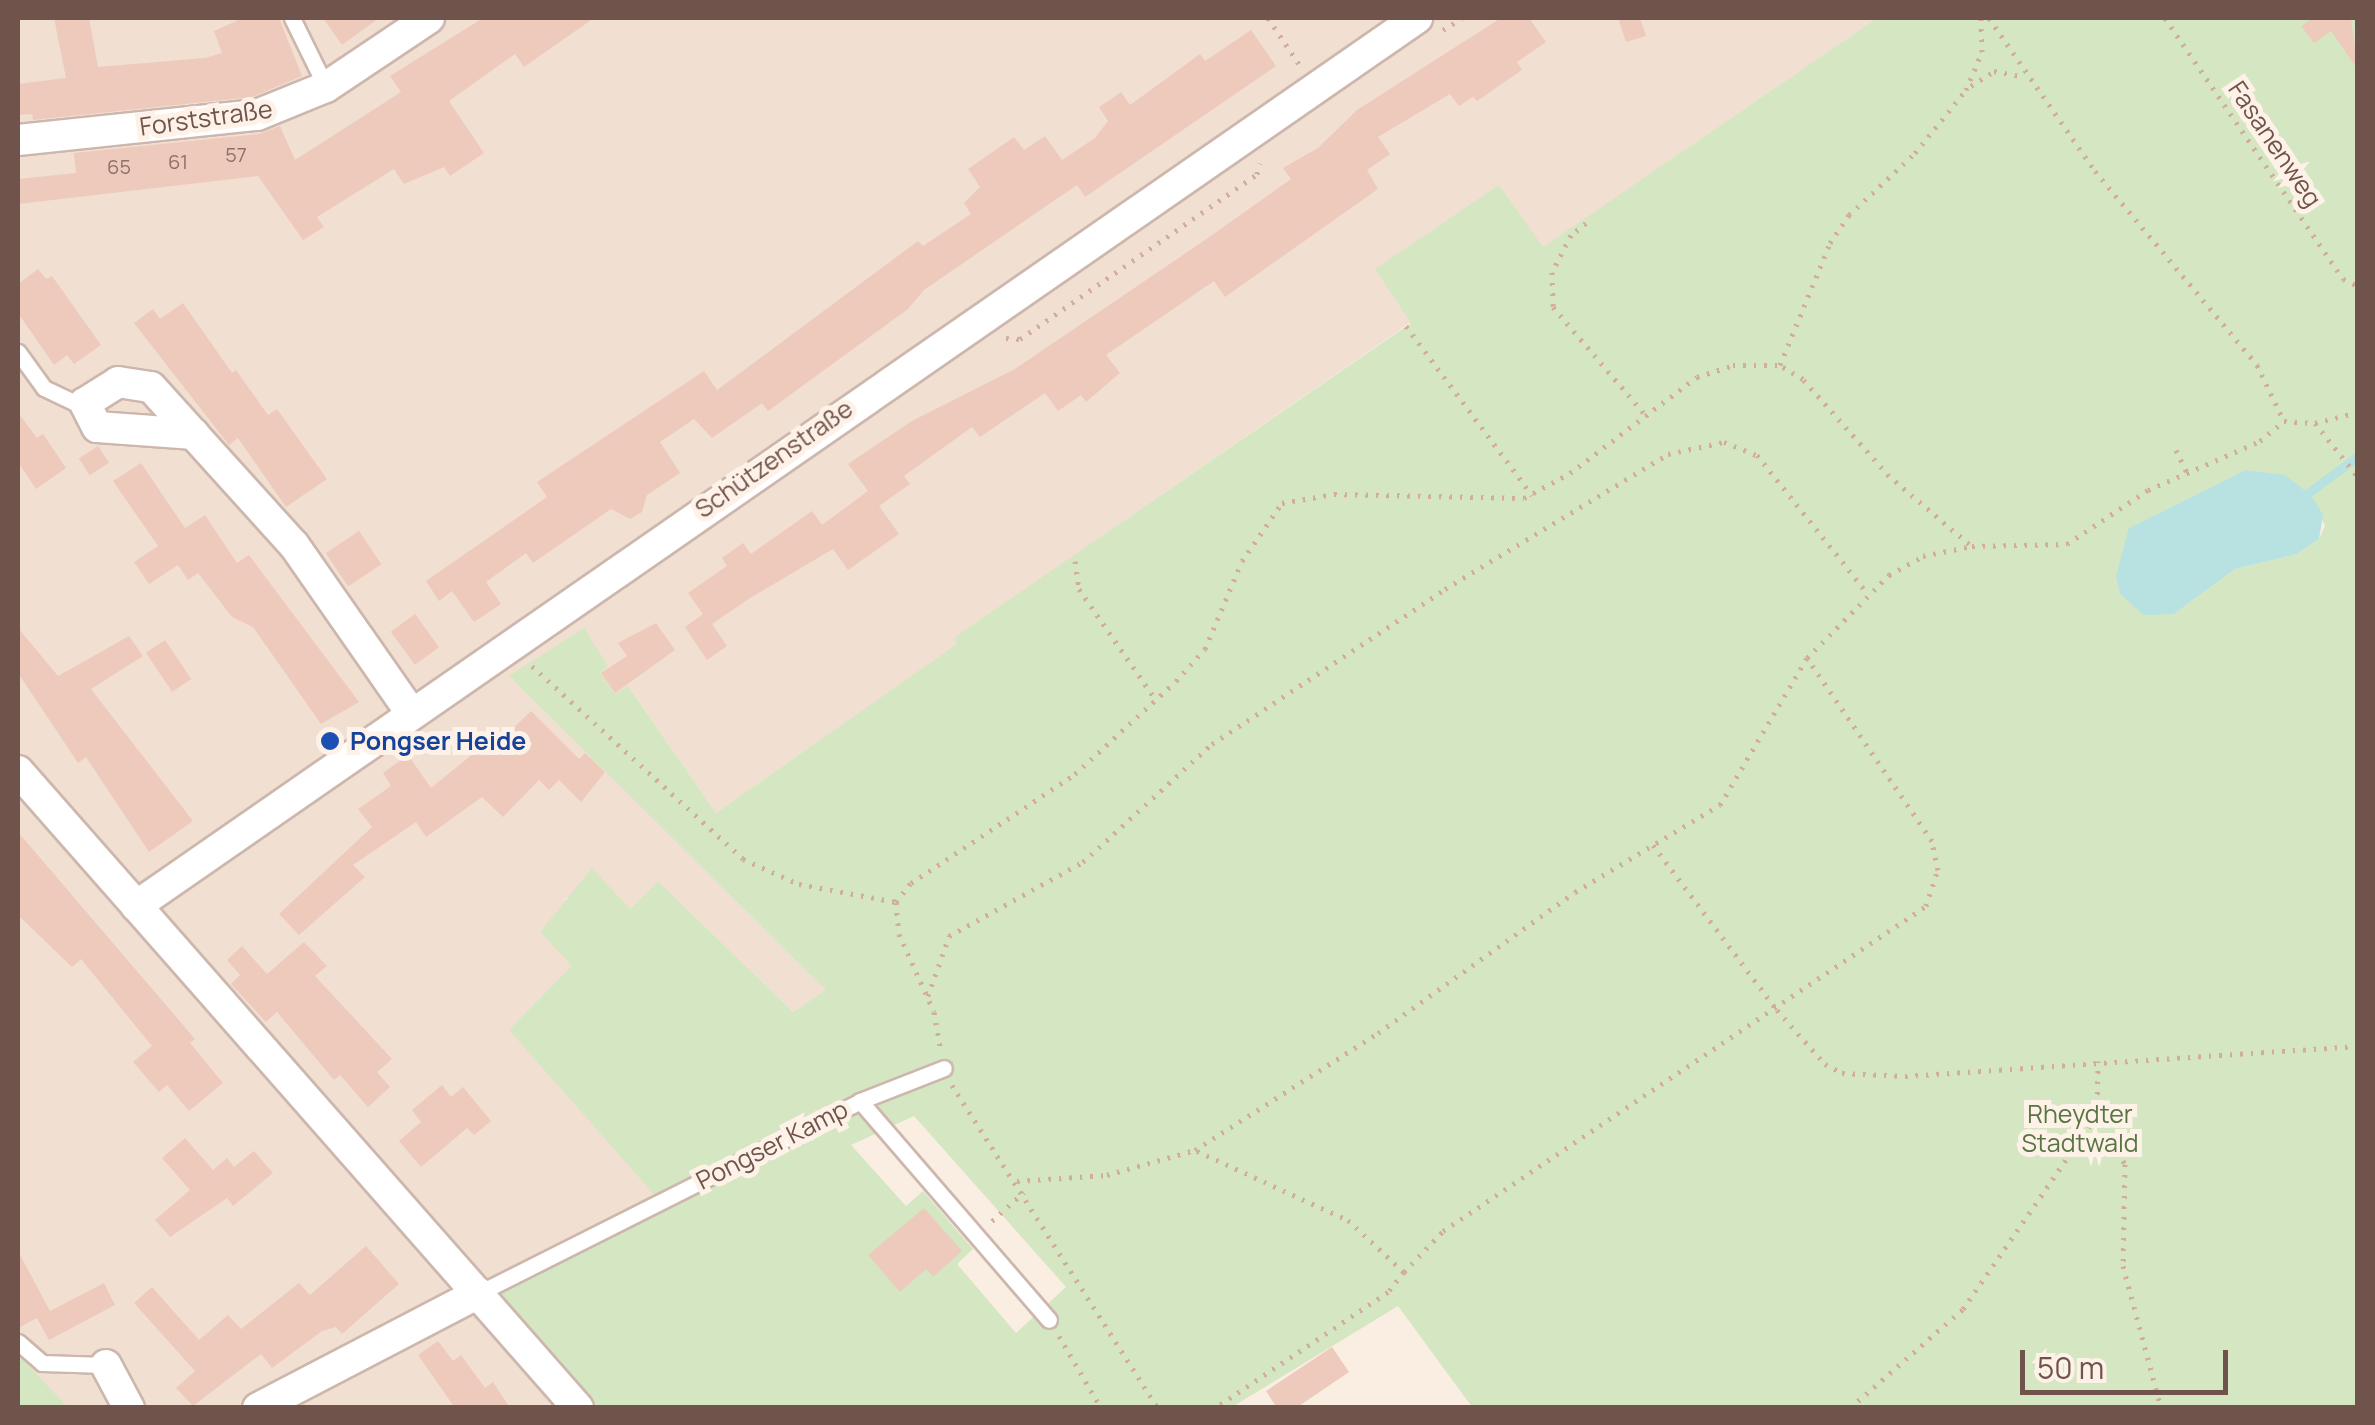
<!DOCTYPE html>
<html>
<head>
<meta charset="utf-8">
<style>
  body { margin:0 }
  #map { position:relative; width:2375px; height:1425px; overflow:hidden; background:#faeee2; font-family:Manrope,sans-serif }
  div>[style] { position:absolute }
  .residential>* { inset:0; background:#f1dfd1 }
  .green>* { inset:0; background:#d5e6c2 }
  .water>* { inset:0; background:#b8e1e2 }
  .stream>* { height:9px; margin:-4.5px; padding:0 4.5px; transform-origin:4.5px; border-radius:4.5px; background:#b8e1e2 }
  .building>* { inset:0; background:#eecabc; transform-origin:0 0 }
  .path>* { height:5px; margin-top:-2.5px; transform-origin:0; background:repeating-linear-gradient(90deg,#d2ad9f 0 2.5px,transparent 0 10.5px) }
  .roads { filter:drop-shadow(2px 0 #cdb7ad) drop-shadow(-2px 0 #cdb7ad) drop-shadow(0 2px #cdb7ad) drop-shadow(0 -2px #cdb7ad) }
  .service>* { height:15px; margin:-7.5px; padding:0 7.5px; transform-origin:7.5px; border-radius:7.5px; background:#fff }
  .minor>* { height:30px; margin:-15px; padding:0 15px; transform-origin:15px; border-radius:15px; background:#fff }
  .dots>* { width:28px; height:28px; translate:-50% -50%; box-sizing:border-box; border:5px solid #fef2e8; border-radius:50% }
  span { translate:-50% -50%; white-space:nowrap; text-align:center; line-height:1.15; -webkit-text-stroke:10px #fef2e8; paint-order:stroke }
  .number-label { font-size:20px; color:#907167 }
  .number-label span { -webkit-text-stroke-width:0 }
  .street-label { font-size:25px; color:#70534b }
  .transit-label { font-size:25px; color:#164399; font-weight:700 }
  .left { translate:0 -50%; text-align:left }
  .park-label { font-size:25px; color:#587543 }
  .frame { position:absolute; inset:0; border:20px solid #70534b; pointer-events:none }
  .scale { position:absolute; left:2020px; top:1350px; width:208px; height:45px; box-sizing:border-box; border:5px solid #70534b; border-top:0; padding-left:12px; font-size:30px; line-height:35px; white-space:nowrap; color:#70534b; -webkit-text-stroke:8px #fef2e8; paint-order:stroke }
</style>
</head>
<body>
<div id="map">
  <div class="residential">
    <i style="clip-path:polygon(18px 18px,1877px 18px,1542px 248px,1376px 269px,1411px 322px,956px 637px,958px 644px,716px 813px,629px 687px,615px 695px,599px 673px,510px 677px,827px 990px,793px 1012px,658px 881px,630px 909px,564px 898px,570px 903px,540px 932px,573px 966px,660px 1201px,480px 1293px,552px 1408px,68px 1407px,18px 1355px)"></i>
  </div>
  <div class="green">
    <i style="clip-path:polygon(evenodd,1877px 18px,2357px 18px,2357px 1407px,1472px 1407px,1398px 1306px,1232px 1407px,552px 1407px,479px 1293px,660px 1201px,509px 1030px,572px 966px,540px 932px,592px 868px,630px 909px,658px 881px,793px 1012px,826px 990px,509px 676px,584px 628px,608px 666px,600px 673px,615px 694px,628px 686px,716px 813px,957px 644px,955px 637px,1411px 323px,1375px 269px,1499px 185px,1543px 247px,1877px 18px,2246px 470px,2285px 476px,2311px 495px,2325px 526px,2319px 539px,2297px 554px,2235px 569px,2174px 614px,2246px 470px,1877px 18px,914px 1116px,1066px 1287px,1016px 1333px,957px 1264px,973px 1249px,923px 1191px,906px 1206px,851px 1145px,914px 1116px)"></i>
    <i style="clip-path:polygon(18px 1355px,29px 1366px,68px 1407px,18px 1407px)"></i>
  </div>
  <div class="water">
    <i style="clip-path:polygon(2246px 470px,2285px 475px,2311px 495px,2323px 515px,2319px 539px,2297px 554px,2235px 569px,2174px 614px,2144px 615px,2120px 594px,2116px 576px,2129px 528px)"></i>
  </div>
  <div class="stream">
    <i style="left:2308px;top:493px;width:62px;rotate:-36.5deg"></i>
  </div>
  <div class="building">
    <i style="clip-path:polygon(54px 18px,89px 18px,98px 67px,205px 58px,222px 53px,214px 31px,243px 18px,279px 18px,302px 76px,252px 97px,33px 120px,32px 114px,18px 115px,18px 84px,66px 78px)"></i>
    <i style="clip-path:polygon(323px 18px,379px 18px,342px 45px)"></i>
    <i style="clip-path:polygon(483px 18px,594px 18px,524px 67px,515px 54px,449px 101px,484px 153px,450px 176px,444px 167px,404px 184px,394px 169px,317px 217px,324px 227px,303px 240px,258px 176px,18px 204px,18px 179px,76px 173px,74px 153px,259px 134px,280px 126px,295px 160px,401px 92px,390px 76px)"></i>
    <i style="clip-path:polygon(1501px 18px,1529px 18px,1546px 42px,1517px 62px,1522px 70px,1477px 101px,1473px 97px,1459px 106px,1450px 94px,1378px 137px,1390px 154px,1367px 170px,1378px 189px,1225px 297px,1214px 281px,1106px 355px,1120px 373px,1086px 402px,1081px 395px,1058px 411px,1045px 393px,980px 437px,972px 427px,904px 476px,910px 484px,879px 506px,899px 534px,848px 570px,833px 549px,750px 598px,712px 624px,727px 646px,707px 660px,685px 627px,703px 614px,688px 593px,727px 566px,722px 558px,743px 543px,751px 554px,812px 511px,822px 525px,868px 491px,848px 464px,912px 421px,1015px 369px,1208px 238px,1291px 179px,1283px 168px,1318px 148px,1357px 110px)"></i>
    <i style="clip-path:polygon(1618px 18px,1640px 18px,1646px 36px,1626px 42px)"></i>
    <i style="clip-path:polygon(2313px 18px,2351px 18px,2358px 70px,2331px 31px,2314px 43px,2301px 26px)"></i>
    <i style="clip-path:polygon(1251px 30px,1276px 66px,1085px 197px,1077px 185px,924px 290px,908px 309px,768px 411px,762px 403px,712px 438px,694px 419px,660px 442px,680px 473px,647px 495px,642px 512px,630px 519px,611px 509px,533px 563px,526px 553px,486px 582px,501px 604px,474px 622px,452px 591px,439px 601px,426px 581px,547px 497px,537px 482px,704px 371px,717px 390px,918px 241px,923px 246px,971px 214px,964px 203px,980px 187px,968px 169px,1014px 137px,1024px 150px,1045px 136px,1062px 160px,1095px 138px,1108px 121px,1099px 107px,1110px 100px,1121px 92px,1130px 105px,1200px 54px,1205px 61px)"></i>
    <i style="clip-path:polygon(38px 269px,46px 279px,52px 276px,101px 345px,74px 364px,67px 355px,54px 365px,18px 313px,18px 284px)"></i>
    <i style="clip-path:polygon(183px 303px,232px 373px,236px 370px,268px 415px,277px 409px,327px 479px,286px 507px,238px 438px,229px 445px,134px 323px,153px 309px,160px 319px)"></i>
    <i style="clip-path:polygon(18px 413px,37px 438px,43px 434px,66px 468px,36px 489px,18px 462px)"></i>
    <i style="left:98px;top:446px;width:20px;height:23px;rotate:57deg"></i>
    <i style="clip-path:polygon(141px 463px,185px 528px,205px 515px,237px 563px,249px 555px,359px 702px,321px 724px,253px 627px,232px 617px,198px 573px,188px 580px,178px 565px,149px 584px,134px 562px,158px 546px,113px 481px)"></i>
    <i style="left:359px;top:531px;width:40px;height:40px;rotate:56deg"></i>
    <i style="left:415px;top:614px;width:41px;height:30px;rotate:54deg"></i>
    <i style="clip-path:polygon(656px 623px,675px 650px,615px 693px,601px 673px,627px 656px,618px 643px)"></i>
    <i style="clip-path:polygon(18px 628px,58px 676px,129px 636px,143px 656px,91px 689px,193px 821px,149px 852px,86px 757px,78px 763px,18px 673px)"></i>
    <i style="left:165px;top:640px;width:47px;height:23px;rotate:56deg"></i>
    <i style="clip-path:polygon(531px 711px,579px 759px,585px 753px,605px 772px,581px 802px,559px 780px,549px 790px,539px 780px,503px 817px,482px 797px,426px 837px,416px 822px,353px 865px,365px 877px,299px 935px,279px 914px,372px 827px,358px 809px,391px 786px,383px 773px,408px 755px,431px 788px,479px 749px,485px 756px)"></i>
    <i style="clip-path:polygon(18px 832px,195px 1039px,190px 1043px,223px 1083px,189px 1111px,167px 1085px,159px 1092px,133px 1062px,152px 1046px,81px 959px,72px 967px,18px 915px)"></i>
    <i style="clip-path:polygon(304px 942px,327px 966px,315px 976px,392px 1059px,377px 1072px,390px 1087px,368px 1107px,340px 1075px,334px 1080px,277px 1012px,266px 1022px,231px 984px,240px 975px,227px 960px,242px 946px,267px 974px)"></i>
    <i style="clip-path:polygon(442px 1085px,451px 1097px,463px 1087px,491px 1121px,474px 1135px,467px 1128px,421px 1167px,399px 1141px,421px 1122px,412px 1110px)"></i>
    <i style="clip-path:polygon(185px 1138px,213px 1170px,227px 1158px,234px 1167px,254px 1151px,273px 1173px,233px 1206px,227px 1198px,170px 1237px,155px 1220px,190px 1190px,162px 1158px)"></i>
    <i style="clip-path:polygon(924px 1208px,962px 1251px,933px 1277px,926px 1269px,900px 1292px,868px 1255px)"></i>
    <i style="clip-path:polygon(366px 1246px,399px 1284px,342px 1334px,336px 1327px,322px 1331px,272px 1368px,261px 1354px,193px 1406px,176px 1388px,195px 1371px,134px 1303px,152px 1287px,199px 1340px,228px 1315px,241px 1329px,299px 1283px,310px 1295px)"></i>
    <i style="clip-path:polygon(18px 1251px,50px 1311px,104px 1283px,115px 1305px,49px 1340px,37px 1318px,18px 1328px)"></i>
    <i style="clip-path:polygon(438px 1341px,453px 1361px,461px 1355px,485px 1388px,493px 1382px,510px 1408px,455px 1408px,418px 1355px)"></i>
    <i style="clip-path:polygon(1332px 1347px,1349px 1372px,1296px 1408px,1277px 1408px,1266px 1391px)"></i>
  </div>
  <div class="path">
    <i style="left:1268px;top:18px;width:55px;rotate:56deg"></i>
    <i style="left:1989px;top:18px;width:186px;rotate:55.3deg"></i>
    <i style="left:2095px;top:171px;width:253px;rotate:50.1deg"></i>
    <i style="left:2257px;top:365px;width:62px;rotate:64.3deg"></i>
    <i style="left:2165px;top:18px;width:316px;rotate:55.7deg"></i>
    <i style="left:2343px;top:279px;width:17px;rotate:25deg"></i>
    <i style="left:1443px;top:30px;width:22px;rotate:-32deg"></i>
    <i style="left:1971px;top:86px;width:27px;rotate:-33deg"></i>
    <i style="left:1994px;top:71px;width:31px;rotate:11deg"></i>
    <i style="left:1586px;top:223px;width:19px;rotate:141deg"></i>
    <i style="left:1571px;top:235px;width:42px;rotate:117.2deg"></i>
    <i style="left:1552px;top:272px;width:35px;rotate:88deg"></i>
    <i style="left:1553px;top:307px;width:140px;rotate:49.4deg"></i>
    <i style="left:1406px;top:326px;width:211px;rotate:53.3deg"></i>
    <i style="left:1006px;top:338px;width:14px;rotate:4deg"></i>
    <i style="left:1020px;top:339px;width:289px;rotate:-34.8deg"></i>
    <i style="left:1257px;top:174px;width:11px;rotate:-75deg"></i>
    <i style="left:2315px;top:423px;width:69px;rotate:51.5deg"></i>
    <i style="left:2176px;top:450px;width:25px;rotate:64deg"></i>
    <i style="left:1969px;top:544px;width:105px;rotate:-139.6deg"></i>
    <i style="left:1889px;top:476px;width:130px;rotate:-131.6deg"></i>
    <i style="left:1803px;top:379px;width:27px;rotate:-149deg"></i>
    <i style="left:1780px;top:365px;width:132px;rotate:-67.7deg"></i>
    <i style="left:1830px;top:243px;width:34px;rotate:-56deg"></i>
    <i style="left:1849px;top:215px;width:91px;rotate:-43.2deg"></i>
    <i style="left:1915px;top:153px;width:81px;rotate:-51deg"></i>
    <i style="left:1966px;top:90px;width:41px;rotate:-67.2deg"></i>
    <i style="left:1982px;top:52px;width:34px;rotate:-92deg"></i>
    <i style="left:1075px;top:561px;width:28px;rotate:82deg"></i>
    <i style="left:1079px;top:589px;width:135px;rotate:55.3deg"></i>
    <i style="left:532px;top:666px;width:286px;rotate:42.4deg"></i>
    <i style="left:743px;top:859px;width:61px;rotate:24.1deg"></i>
    <i style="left:799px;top:884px;width:99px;rotate:10.5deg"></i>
    <i style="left:896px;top:902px;width:32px;rotate:85deg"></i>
    <i style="left:899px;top:934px;width:85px;rotate:65.8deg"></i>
    <i style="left:934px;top:1012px;width:40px;rotate:80deg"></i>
    <i style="left:1653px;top:845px;width:206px;rotate:53.1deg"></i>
    <i style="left:1777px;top:1010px;width:72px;rotate:48.4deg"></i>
    <i style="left:1825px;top:1064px;width:19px;rotate:28deg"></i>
    <i style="left:1842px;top:1073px;width:63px;rotate:2.7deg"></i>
    <i style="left:1905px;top:1076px;width:454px;rotate:-3.8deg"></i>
    <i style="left:896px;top:902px;width:24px;rotate:-52deg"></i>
    <i style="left:911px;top:883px;width:197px;rotate:-33.6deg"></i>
    <i style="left:1075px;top:774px;width:137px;rotate:-42.6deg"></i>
    <i style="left:1176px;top:681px;width:43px;rotate:-47.8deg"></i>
    <i style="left:1205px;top:649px;width:95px;rotate:-67.2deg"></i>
    <i style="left:1242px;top:561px;width:70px;rotate:-55.4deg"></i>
    <i style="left:1282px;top:503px;width:53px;rotate:-9.8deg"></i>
    <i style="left:1334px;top:494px;width:190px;rotate:1.2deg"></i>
    <i style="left:1524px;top:498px;width:52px;rotate:-28.5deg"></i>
    <i style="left:1570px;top:473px;width:159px;rotate:-37.1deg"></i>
    <i style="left:1697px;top:377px;width:38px;rotate:-18deg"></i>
    <i style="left:1733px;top:365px;width:47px"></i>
    <i style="left:928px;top:996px;width:64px;rotate:-70.7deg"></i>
    <i style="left:949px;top:936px;width:153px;rotate:-28.9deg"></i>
    <i style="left:1083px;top:862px;width:175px;rotate:-42.5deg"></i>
    <i style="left:1212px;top:744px;width:280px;rotate:-33.6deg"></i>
    <i style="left:1445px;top:589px;width:261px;rotate:-31.2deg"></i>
    <i style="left:1668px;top:454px;width:57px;rotate:-12.1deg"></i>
    <i style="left:1724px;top:442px;width:35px;rotate:22deg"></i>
    <i style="left:1757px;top:455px;width:178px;rotate:51.4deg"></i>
    <i style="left:952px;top:1085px;width:383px;rotate:57.5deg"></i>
    <i style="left:2097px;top:1115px;width:56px;rotate:60.3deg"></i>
    <i style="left:2125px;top:1164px;width:102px;rotate:91.1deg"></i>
    <i style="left:2123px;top:1266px;width:147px;rotate:75deg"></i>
    <i style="left:1197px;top:1151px;width:166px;rotate:24.6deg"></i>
    <i style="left:1348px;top:1220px;width:76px;rotate:42.9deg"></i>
    <i style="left:1404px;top:1272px;width:26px;rotate:129deg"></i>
    <i style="left:1388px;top:1292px;width:208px;rotate:146.2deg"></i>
    <i style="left:1017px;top:1181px;width:90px;rotate:-3.8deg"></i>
    <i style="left:1107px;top:1175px;width:91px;rotate:-15.9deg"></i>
    <i style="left:1195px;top:1150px;width:217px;rotate:-32.6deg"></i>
    <i style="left:1378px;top:1033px;width:242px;rotate:-35.6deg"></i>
    <i style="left:1575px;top:892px;width:169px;rotate:-31deg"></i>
    <i style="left:1720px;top:805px;width:171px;rotate:-59.4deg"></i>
    <i style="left:1807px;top:658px;width:117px;rotate:-45.3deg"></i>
    <i style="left:1889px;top:575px;width:39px;rotate:-29deg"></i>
    <i style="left:1923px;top:556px;width:50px;rotate:-11.5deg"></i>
    <i style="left:1972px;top:546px;width:95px;rotate:-1.2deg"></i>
    <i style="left:2067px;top:544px;width:97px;rotate:-33.7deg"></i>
    <i style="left:2148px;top:490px;width:122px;rotate:-23.6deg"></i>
    <i style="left:2260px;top:441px;width:31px;rotate:-40deg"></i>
    <i style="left:2284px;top:421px;width:31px;rotate:4deg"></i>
    <i style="left:2315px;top:423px;width:44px;rotate:-14.3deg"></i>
    <i style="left:992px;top:1221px;width:43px;rotate:-42.2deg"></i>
    <i style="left:1404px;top:1272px;width:57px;rotate:-46.4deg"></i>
    <i style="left:1443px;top:1231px;width:582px;rotate:-33.94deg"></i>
    <i style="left:1926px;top:906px;width:38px;rotate:-72deg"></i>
    <i style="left:1938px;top:870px;width:30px;rotate:-102deg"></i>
    <i style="left:1932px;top:841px;width:222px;rotate:-124.3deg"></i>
    <i style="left:1059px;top:1336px;width:83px;rotate:59.7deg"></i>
    <i style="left:1850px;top:1408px;width:150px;rotate:-41.2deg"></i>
    <i style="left:1963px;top:1309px;width:236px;rotate:-55.4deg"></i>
    <i style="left:2097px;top:1115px;width:54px;rotate:-88.9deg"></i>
  </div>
  <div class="roads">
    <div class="service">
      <i style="left:292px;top:18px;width:77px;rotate:63.8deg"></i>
      <i style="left:18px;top:352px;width:44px;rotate:54.2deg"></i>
      <i style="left:44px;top:388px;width:44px;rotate:25.4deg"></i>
      <i style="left:860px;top:1101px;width:289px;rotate:49.2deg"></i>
      <i style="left:479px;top:1293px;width:427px;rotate:-26.7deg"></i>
      <i style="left:860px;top:1101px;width:90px;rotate:-21.4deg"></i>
      <i style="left:18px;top:1342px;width:32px;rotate:41deg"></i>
      <i style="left:42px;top:1363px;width:64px;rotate:1.8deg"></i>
    </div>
    <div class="minor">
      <i style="left:18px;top:140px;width:240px;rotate:-6deg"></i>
      <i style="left:257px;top:115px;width:74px;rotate:-22.1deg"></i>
      <i style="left:326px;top:87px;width:124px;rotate:-33.8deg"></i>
      <i style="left:194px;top:434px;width:97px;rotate:-175.9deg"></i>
      <i style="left:97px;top:427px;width:27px;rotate:-117deg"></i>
      <i style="left:85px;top:403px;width:39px;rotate:-32deg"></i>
      <i style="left:118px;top:382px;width:33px;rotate:9deg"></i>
      <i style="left:151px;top:387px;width:213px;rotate:47.9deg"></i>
      <i style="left:294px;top:545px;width:205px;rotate:55.1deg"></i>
      <i style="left:18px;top:771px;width:848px;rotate:48.68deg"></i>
      <i style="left:136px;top:906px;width:1559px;rotate:-34.73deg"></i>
      <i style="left:106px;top:1365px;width:49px;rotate:61.9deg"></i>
      <i style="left:258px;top:1408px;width:249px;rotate:-27.5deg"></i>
    </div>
  </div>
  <div class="dots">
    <i style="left:330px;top:741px;background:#1a4fb4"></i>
  </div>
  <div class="number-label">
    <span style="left:236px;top:154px">57</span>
    <span style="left:178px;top:161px">61</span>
    <span style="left:119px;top:166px">65</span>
  </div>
  <div class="street-label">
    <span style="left:206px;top:118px;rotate:-8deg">Forststraße</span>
    <span style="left:2275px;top:144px;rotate:56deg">Fasanenweg</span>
    <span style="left:774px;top:459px;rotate:-35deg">Schützenstraße</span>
    <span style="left:772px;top:1145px;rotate:-27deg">Pongser Kamp</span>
  </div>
  <div class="transit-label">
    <span class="left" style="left:350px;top:741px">Pongser Heide</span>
  </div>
  <div class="park-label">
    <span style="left:2080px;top:1129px">Rheydter<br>Stadtwald</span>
  </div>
  <div class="frame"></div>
  <div class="scale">50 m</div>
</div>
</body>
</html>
